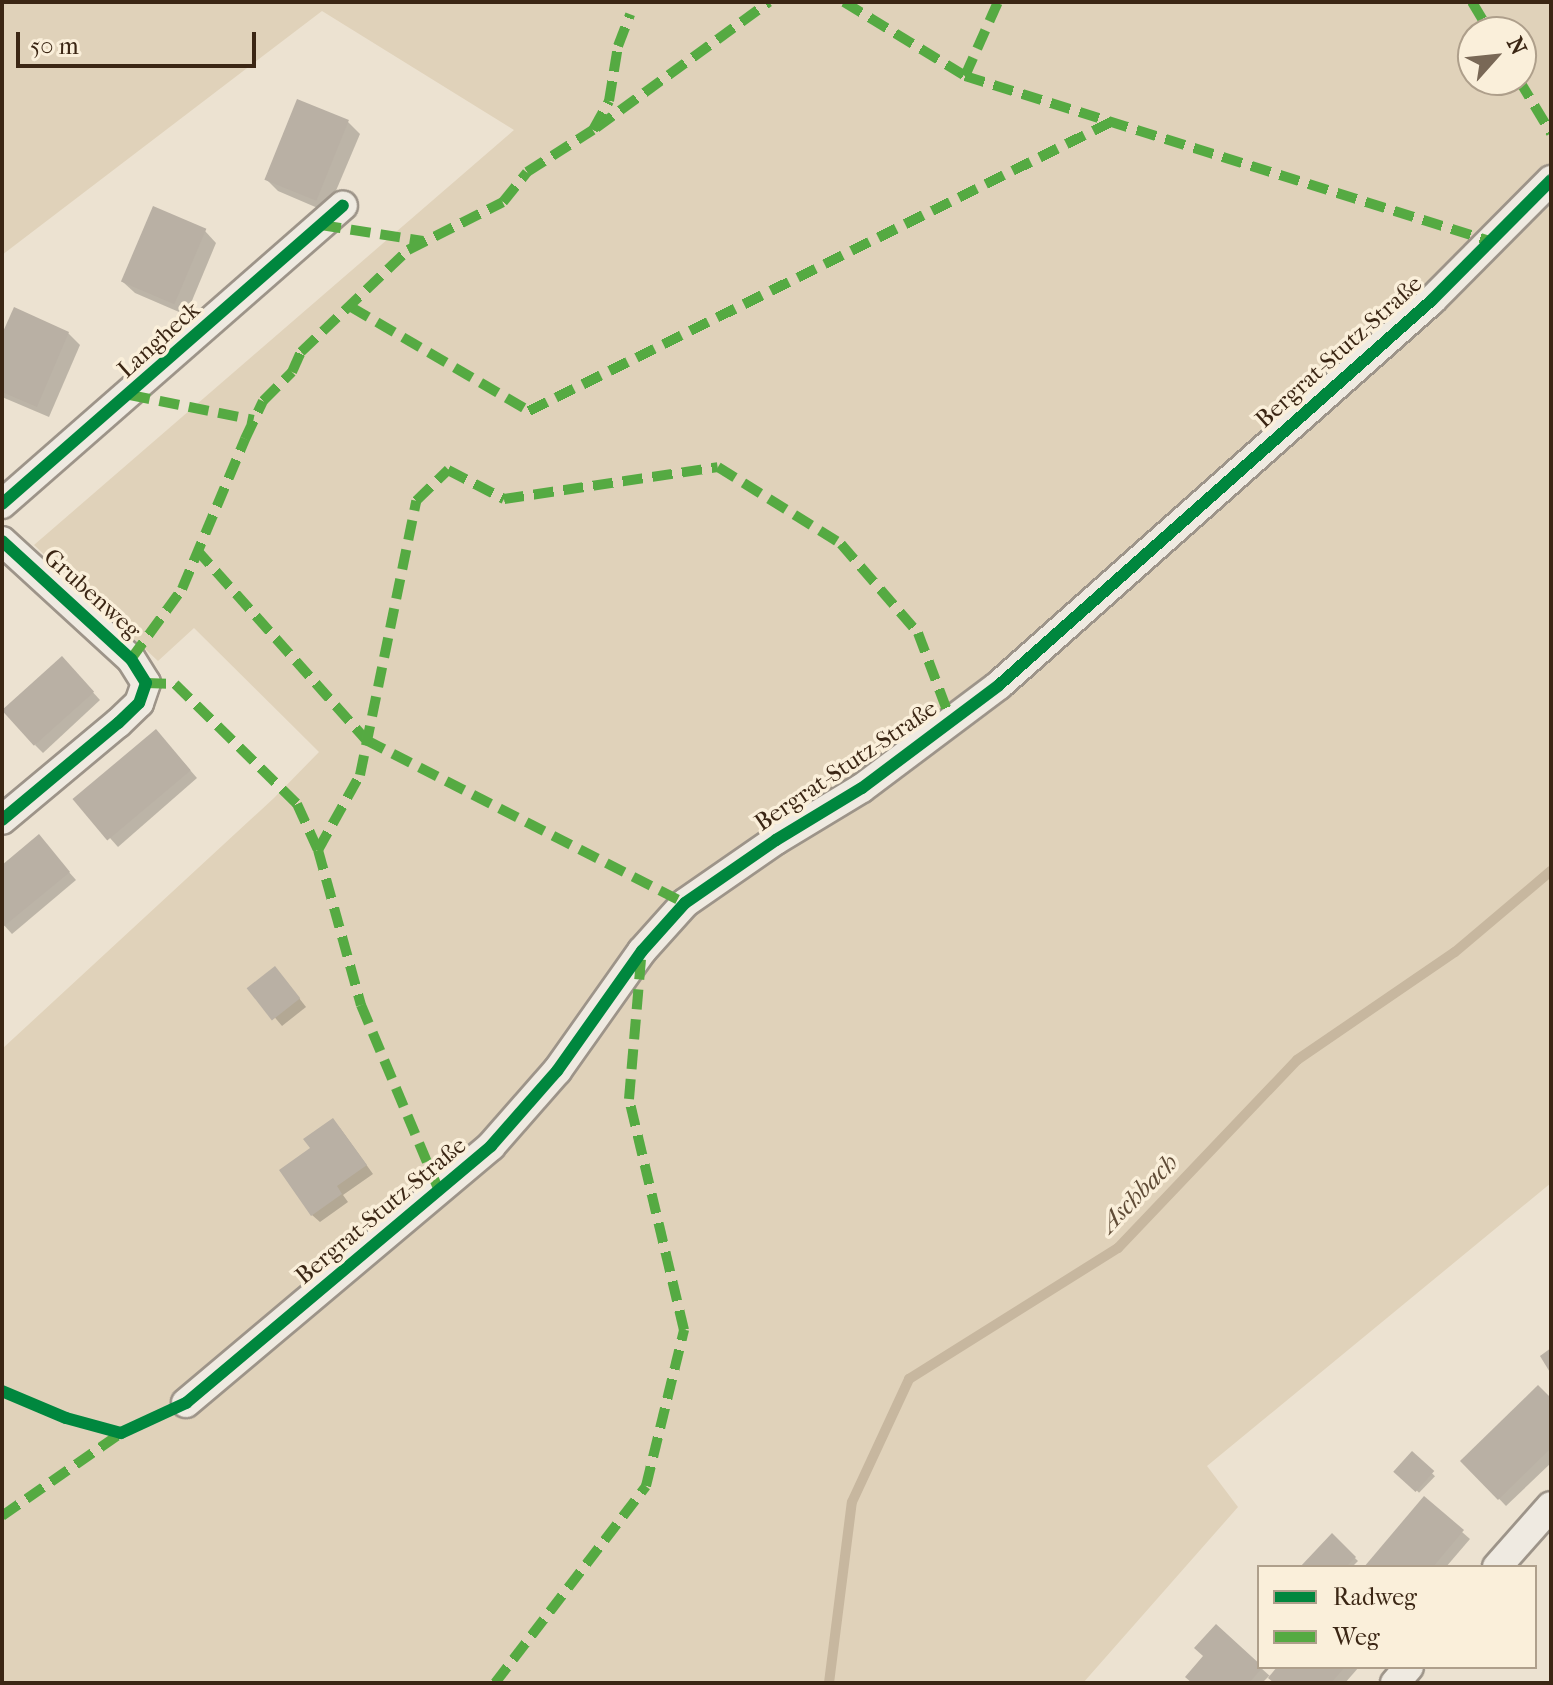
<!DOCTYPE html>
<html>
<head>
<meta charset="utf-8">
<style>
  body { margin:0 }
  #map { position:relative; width:1553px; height:1685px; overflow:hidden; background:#ece2d1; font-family:"IM FELL French Canon",serif }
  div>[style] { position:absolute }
  .green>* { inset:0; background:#e0d2ba }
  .shadow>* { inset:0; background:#0003; transform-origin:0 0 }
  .stream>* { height:10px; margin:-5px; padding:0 5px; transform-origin:5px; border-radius:5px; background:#c7b79f }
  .building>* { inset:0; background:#b9b0a4; transform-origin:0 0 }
  .roads { filter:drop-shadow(2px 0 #9d9489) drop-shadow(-2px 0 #9d9489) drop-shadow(0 2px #9d9489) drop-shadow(0 -2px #9d9489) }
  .minor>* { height:28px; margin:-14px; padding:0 14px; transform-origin:14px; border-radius:14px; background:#efeae1 }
  .quiet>* { height:10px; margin-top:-5px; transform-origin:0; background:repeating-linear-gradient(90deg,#55aa42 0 20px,transparent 0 30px) }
  .cycleway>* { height:12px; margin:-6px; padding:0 6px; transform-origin:6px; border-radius:6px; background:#00873e }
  span { translate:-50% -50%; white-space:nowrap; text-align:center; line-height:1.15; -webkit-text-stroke:7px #faefda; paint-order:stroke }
  .street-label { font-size:24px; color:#3b2614 }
  .water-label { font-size:26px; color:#604c37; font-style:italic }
  .frame { position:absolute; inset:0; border:4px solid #3b2614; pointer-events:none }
  .legend { position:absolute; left:1257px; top:1565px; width:280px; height:104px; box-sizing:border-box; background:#faefda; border:2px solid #ae9f8b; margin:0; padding:10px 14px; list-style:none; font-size:24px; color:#3b2614 }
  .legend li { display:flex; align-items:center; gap:16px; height:40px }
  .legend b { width:40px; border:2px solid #ae9f8b }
  .north { position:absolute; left:1457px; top:16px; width:80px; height:80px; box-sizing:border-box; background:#faefda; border:2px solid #ae9f8b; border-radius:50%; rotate:63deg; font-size:22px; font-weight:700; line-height:32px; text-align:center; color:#3b2614 }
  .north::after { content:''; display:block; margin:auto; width:28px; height:36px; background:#796856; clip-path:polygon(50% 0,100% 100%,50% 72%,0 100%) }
  .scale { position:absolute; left:16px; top:32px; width:240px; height:36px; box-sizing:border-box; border:4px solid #3b2614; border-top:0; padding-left:10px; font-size:24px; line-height:28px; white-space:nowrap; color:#3b2614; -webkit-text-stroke:6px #faefda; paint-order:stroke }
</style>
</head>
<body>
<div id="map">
  <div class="green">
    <i style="clip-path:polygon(evenodd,2px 2px,1551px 2px,1551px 1183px,1207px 1466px,1238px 1507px,1083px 1683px,2px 1683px,2px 1049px,274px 798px,319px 752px,194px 628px,158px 661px,34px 545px,514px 130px,322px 11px,2px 255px,2px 2px,1473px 32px,1521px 32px,1521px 80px,1473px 80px,1473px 32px)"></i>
  </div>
  <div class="shadow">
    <i style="clip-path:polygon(298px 101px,348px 122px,360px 134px,327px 212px,278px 191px,266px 179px)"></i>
    <i style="clip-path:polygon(205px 231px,216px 243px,186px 315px,135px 293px,123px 282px)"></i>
    <i style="clip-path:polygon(68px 333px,80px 345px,49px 417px,2px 397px,2px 339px)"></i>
    <i style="clip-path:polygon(69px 666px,100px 700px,43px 753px,35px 745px)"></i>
    <i style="clip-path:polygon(163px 739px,197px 778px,118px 847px,77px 801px)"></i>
    <i style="clip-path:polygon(38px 837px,76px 880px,12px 934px,2px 923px,2px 867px)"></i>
    <i style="clip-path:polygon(282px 976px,306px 1007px,282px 1026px,250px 988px)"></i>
    <i style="clip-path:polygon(340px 1128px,373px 1174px,343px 1195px,348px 1202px,320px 1222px,312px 1215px)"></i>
    <i style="clip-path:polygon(1551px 1401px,1551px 1463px,1506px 1506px,1463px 1461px)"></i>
    <i style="left:1412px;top:1454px;width:32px;height:23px;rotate:44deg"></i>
    <i style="clip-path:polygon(1462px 1532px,1470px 1539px,1446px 1567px,1367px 1567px)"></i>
    <i style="clip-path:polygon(1332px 1536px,1358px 1561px,1352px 1567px,1302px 1567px)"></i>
    <i style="clip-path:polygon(1280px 1667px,1359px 1667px,1345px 1683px,1276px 1683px,1269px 1676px,1262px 1683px,1194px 1683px,1261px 1668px,1271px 1677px)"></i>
  </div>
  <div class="stream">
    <i style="left:829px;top:1683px;width:182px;rotate:-82.8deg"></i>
    <i style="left:852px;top:1502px;width:136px;rotate:-65.1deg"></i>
    <i style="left:909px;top:1379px;width:247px;rotate:-32.1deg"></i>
    <i style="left:1118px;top:1248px;width:260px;rotate:-46.4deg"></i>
    <i style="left:1297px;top:1060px;width:191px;rotate:-34.4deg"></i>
    <i style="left:1455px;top:952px;width:126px;rotate:-40.2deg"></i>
  </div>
  <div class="building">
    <i style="left:297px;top:99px;width:56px;height:87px;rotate:22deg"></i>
    <i style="left:153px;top:206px;width:58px;height:82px;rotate:23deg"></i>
    <i style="clip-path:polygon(14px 307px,69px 332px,37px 407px,2px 392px,2px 334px)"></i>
    <i style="left:62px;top:656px;width:48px;height:81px;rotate:48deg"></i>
    <i style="left:156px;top:729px;width:54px;height:109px;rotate:50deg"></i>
    <i style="clip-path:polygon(39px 834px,70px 872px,3px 927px,2px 865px)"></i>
    <i style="left:275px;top:966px;width:41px;height:36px;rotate:52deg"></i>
    <i style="clip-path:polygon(333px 1118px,367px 1165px,337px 1186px,342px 1194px,311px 1216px,279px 1170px,310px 1148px,303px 1139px)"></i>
    <i style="clip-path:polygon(1551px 1348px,1551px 1374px,1540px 1356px)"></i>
    <i style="clip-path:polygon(1538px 1385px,1551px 1398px,1551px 1448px,1498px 1500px,1460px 1461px)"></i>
    <i style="left:1412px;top:1451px;width:30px;height:28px;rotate:42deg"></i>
    <i style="clip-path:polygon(1424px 1496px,1464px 1530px,1433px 1567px,1364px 1567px)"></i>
    <i style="clip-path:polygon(1332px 1533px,1356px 1557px,1346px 1567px,1300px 1567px)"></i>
    <i style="clip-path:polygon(1216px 1624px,1263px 1667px,1249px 1683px,1192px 1683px,1185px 1677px,1203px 1656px,1194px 1648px)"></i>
    <i style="clip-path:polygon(1277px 1667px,1345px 1667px,1331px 1683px,1274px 1683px,1268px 1678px)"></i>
  </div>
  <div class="roads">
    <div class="minor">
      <i style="left:2px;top:504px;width:453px;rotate:-41.2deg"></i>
      <i style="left:2px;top:541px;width:175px;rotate:42.5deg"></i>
      <i style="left:131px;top:659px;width:28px;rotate:58deg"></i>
      <i style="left:146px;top:683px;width:21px;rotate:109deg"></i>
      <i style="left:139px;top:703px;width:29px;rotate:136deg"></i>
      <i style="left:118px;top:723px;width:151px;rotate:140.1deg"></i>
      <i style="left:186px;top:1403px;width:399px;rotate:-40.1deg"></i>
      <i style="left:491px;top:1146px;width:100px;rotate:-48.7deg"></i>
      <i style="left:557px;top:1071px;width:147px;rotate:-54.7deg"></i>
      <i style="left:642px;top:951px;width:64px;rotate:-48.1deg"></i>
      <i style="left:685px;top:903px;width:111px;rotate:-34.7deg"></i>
      <i style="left:776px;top:840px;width:100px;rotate:-31.2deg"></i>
      <i style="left:862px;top:788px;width:171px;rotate:-36.9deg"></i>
      <i style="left:999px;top:685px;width:579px;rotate:-41.64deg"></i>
      <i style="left:1432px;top:300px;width:169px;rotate:-45.2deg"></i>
      <i style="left:1497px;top:1567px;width:81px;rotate:-48.5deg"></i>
      <i style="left:1395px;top:1683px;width:21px;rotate:-49deg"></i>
    </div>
  </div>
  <div class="quiet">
    <i style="left:844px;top:2px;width:142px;rotate:31.4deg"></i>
    <i style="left:965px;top:76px;width:550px;rotate:17.45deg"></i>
    <i style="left:1472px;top:2px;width:35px;rotate:59deg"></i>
    <i style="left:965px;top:76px;width:81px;rotate:-66deg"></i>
    <i style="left:1519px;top:80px;width:62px;rotate:58.9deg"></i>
    <i style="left:596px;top:128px;width:214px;rotate:-36.1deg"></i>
    <i style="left:321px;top:225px;width:103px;rotate:8.9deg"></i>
    <i style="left:351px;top:307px;width:206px;rotate:30.3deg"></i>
    <i style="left:529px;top:411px;width:650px;rotate:-26.41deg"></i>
    <i style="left:130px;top:395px;width:126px;rotate:11.4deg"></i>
    <i style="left:196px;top:549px;width:256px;rotate:48.3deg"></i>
    <i style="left:366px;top:740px;width:358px;rotate:27.1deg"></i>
    <i style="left:131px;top:659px;width:87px;rotate:-53.9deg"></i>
    <i style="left:182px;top:589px;width:163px;rotate:-67.2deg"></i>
    <i style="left:245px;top:439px;width:42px;rotate:-64.7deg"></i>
    <i style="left:263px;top:401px;width:41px;rotate:-45deg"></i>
    <i style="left:292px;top:372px;width:22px;rotate:-66deg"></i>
    <i style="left:301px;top:352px;width:148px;rotate:-43.6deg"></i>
    <i style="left:408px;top:250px;width:106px;rotate:-26.8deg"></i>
    <i style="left:503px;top:202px;width:38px;rotate:-51deg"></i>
    <i style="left:527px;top:172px;width:78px;rotate:-32.5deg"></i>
    <i style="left:593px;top:130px;width:33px;rotate:-61deg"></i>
    <i style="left:609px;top:101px;width:56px;rotate:-80.7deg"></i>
    <i style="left:618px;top:46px;width:34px;rotate:-69deg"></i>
    <i style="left:146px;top:683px;width:29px;rotate:2deg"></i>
    <i style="left:175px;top:684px;width:171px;rotate:44.5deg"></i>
    <i style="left:297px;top:804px;width:51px;rotate:65.5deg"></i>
    <i style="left:318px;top:850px;width:161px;rotate:74.5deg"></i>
    <i style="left:361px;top:1005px;width:202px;rotate:67.2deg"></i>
    <i style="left:318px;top:850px;width:86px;rotate:-60.8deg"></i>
    <i style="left:360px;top:775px;width:280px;rotate:-78.4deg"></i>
    <i style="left:416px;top:501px;width:45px;rotate:-44.1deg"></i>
    <i style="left:448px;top:470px;width:63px;rotate:27.4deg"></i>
    <i style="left:504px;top:499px;width:216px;rotate:-8.5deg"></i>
    <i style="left:718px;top:467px;width:145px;rotate:32deg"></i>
    <i style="left:841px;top:544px;width:118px;rotate:49.1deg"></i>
    <i style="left:918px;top:633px;width:94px;rotate:69.4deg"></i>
    <i style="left:2px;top:1516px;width:145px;rotate:-34.9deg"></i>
    <i style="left:495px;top:1683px;width:248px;rotate:-52.5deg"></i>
    <i style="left:646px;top:1486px;width:161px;rotate:-76.3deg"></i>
    <i style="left:684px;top:1330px;width:237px;rotate:-103.4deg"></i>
    <i style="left:629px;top:1099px;width:142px;rotate:-85.1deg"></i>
  </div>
  <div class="cycleway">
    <i style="left:2px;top:504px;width:453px;rotate:-41.2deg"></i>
    <i style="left:2px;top:541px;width:175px;rotate:42.5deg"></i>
    <i style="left:131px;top:659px;width:28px;rotate:58deg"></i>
    <i style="left:146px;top:683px;width:21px;rotate:109deg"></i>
    <i style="left:139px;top:703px;width:29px;rotate:136deg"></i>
    <i style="left:118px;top:723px;width:151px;rotate:140.1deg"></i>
    <i style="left:2px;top:1391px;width:69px;rotate:22.9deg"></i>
    <i style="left:66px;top:1418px;width:57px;rotate:15.3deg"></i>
    <i style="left:121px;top:1433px;width:72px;rotate:-24.8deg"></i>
    <i style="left:186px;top:1403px;width:399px;rotate:-40.1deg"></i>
    <i style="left:491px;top:1146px;width:100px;rotate:-48.7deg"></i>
    <i style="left:557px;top:1071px;width:147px;rotate:-54.7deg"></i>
    <i style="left:642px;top:951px;width:64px;rotate:-48.1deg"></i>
    <i style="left:685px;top:903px;width:111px;rotate:-34.7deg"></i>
    <i style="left:776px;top:840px;width:100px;rotate:-31.2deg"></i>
    <i style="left:862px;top:788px;width:171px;rotate:-36.9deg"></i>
    <i style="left:999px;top:685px;width:579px;rotate:-41.64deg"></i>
    <i style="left:1432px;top:300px;width:169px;rotate:-45.2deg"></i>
  </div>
  <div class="street-label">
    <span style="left:159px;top:340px;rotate:-42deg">Langheck</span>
    <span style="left:1339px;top:352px;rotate:-42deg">Bergrat-Stutz-Straße</span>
    <span style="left:92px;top:594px;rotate:42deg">Grubenweg</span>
    <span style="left:846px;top:766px;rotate:-34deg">Bergrat-Stutz-Straße</span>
    <span style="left:381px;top:1211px;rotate:-40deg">Bergrat-Stutz-Straße</span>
  </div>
  <div class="water-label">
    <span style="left:1139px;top:1193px;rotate:-45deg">Aschbach</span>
  </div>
  <div class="frame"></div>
  <ul class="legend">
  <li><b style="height:10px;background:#00873e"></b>Radweg</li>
  <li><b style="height:10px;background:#55aa42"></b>Weg</li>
  </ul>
  <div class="north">N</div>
  <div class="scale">50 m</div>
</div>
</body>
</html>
